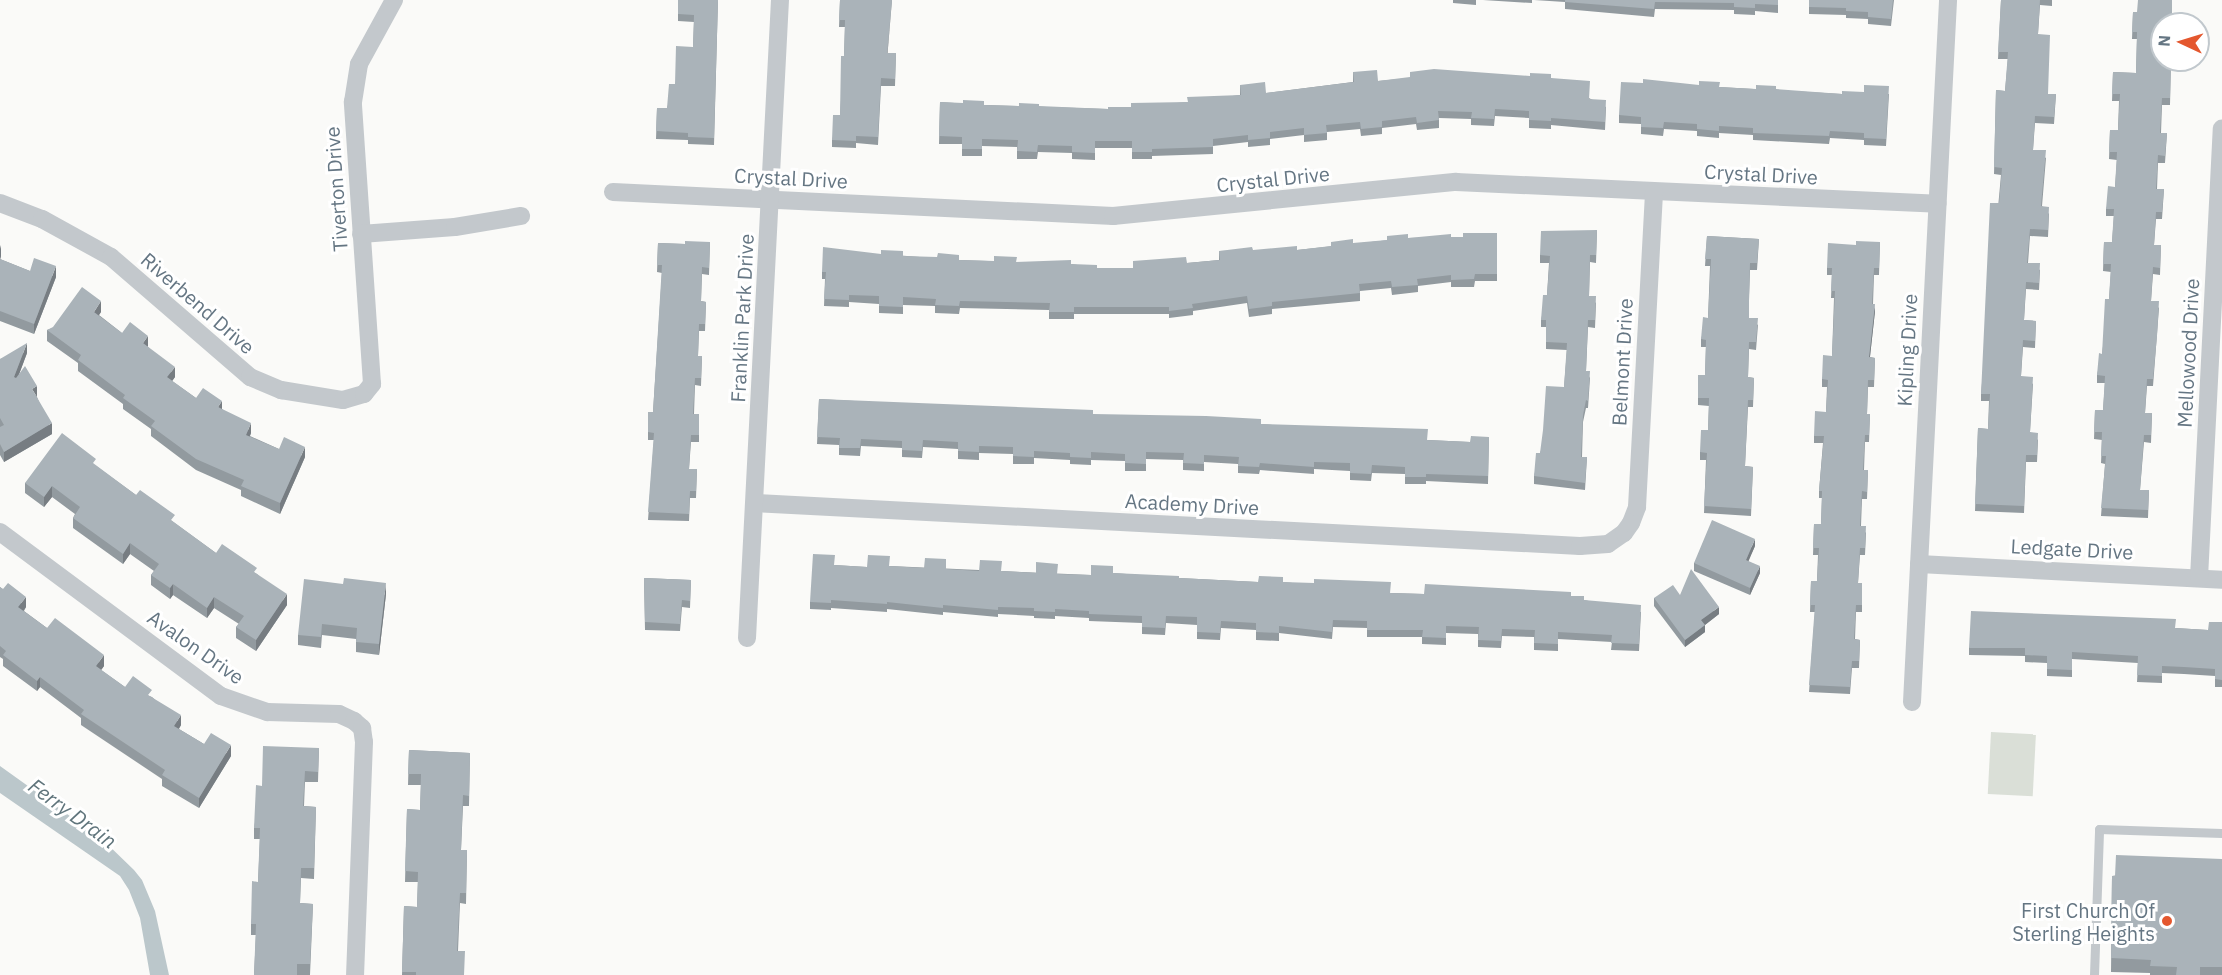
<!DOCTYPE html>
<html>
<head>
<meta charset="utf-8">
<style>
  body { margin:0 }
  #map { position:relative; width:2222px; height:975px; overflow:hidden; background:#fafaf8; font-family:"IBM Plex Sans",sans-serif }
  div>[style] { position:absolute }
  .green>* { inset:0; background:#dadfd7; transform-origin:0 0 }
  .water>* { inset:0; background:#bbc7cb }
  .service>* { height:9px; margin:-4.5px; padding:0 4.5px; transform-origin:4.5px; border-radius:4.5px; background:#c3c8cc }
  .minor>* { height:18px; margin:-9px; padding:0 9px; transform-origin:9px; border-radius:9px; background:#c3c8cc }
  .wall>* { inset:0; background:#929a9f }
  .shaded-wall>* { inset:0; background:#777d82 }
  .building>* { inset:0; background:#aab3b9 }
  .dots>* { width:16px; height:16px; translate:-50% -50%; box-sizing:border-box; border:3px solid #fff; border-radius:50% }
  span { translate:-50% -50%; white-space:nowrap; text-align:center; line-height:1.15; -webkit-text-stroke:6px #fff; paint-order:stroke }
  .street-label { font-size:20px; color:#657683 }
  .poi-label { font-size:20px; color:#657683 }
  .right { translate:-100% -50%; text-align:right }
  .water-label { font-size:21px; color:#60757c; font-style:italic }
  .north { position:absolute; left:2150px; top:12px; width:60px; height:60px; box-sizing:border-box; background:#fff; border:2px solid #c1c8cd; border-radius:50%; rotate:274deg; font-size:16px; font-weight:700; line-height:24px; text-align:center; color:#657683 }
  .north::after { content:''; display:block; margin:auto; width:21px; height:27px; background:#e4572e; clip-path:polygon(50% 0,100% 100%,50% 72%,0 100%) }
</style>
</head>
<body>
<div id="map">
  <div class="green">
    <i style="left:1991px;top:732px;width:45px;height:62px;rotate:3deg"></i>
  </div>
  <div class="water">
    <i style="clip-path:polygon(0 766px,102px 839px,134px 870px,142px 880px,155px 911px,169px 975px,150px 975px,140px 918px,129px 890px,120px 876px,0 793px)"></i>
  </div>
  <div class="service">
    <i style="left:2094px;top:975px;width:146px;rotate:-88deg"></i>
    <i style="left:2099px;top:829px;width:123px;rotate:1.9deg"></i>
  </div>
  <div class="minor">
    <i style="left:613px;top:192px;width:501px;rotate:2.75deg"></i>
    <i style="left:1113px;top:216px;width:345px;rotate:-5.7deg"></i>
    <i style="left:1456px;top:182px;width:482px;rotate:2.6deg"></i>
    <i style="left:0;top:203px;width:45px;rotate:20.9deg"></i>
    <i style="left:42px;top:219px;width:79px;rotate:28.8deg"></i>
    <i style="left:111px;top:257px;width:184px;rotate:40.8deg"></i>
    <i style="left:250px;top:377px;width:34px;rotate:23deg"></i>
    <i style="left:281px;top:390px;width:63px;rotate:9.2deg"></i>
    <i style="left:343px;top:400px;width:22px;rotate:-16deg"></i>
    <i style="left:364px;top:394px;width:13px;rotate:-51deg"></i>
    <i style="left:372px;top:384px;width:283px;rotate:-93.9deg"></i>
    <i style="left:353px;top:102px;width:38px;rotate:-81deg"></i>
    <i style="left:359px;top:64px;width:73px;rotate:-61.3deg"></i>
    <i style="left:361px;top:234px;width:94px;rotate:-4.3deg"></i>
    <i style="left:455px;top:227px;width:67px;rotate:-9.5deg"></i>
    <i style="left:755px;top:503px;width:826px;rotate:2.98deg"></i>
    <i style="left:1580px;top:546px;width:28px;rotate:-4deg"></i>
    <i style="left:1608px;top:544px;width:19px;rotate:-35deg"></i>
    <i style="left:1624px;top:533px;width:12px;rotate:-55deg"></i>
    <i style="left:1631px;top:523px;width:17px;rotate:-69deg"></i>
    <i style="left:1637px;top:507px;width:316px;rotate:-86.9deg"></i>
    <i style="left:0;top:532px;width:275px;rotate:36.6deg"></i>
    <i style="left:221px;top:696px;width:49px;rotate:19.2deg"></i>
    <i style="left:267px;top:712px;width:72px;rotate:1.6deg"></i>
    <i style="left:339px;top:714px;width:17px;rotate:25deg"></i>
    <i style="left:354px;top:721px;width:11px;rotate:41deg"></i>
    <i style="left:362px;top:728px;width:14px;rotate:82deg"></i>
    <i style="left:364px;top:742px;width:233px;rotate:92.2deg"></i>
    <i style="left:1919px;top:564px;width:303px;rotate:3deg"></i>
    <i style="left:2199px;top:578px;width:450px;rotate:-87.1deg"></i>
    <i style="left:747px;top:638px;width:639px;rotate:-87.04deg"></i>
    <i style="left:1912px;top:702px;width:703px;rotate:-87.06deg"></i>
  </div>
  <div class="wall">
    <i style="clip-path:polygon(678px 0,718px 0,714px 145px,688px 144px,688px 140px,656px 139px,657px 108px,667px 108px,675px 84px,693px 47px,694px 22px,678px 21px)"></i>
    <i style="clip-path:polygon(840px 0,892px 0,887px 53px,896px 53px,895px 86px,881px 86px,878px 145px,856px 143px,856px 148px,832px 147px,832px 140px,840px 115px,844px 56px,845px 27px,839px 27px)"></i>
    <i style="clip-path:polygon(1453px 0,1476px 0,1476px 5px,1453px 3px)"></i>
    <i style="clip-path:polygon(1483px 0,1532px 0,1532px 3px)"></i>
    <i style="clip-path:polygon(1534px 0,1778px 0,1778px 13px,1755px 11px,1755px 15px,1734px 14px,1734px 10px,1655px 9px,1654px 17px,1565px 9px,1565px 2px)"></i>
    <i style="clip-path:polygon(1809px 0,1894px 0,1891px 26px,1868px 24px,1868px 19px,1846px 18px,1846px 15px,1809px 14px)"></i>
    <i style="clip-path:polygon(2001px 0,2052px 0,2052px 6px,2040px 5px,2038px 34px,2048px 94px,2056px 94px,2054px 124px,2035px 123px,2033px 150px,2046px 158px,2042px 206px,2049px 214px,2048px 237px,2030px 236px,2028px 263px,2040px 270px,2039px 290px,2026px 289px,2024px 320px,2036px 321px,2035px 348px,2023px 347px,2021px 376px,2033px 384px,2030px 432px,2038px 440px,2037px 462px,2026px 462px,2024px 513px,1975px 511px,1978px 428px,1988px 429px,1989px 401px,1981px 401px,1981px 394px,2001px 175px,1994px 174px,1996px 90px,2005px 91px,2008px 59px,1998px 59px)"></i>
    <i style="clip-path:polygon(2133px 12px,2171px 60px,2170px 105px,2162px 105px,2161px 133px,2167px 133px,2165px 163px,2158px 163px,2157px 189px,2164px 189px,2162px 219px,2156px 219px,2154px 245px,2161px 245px,2160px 275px,2153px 274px,2151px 301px,2159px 308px,2153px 386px,2147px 386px,2145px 413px,2152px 413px,2151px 443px,2144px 442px,2140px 490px,2149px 490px,2148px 518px,2101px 516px,2105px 464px,2101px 463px,2102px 440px,2094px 439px,2095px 410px,2103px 410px,2105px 383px,2097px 383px,2097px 375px,2102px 354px,2109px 299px,2111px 272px,2103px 271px,2104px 242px,2112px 242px,2114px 216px,2106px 216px,2106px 209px,2115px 187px,2117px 160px,2109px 159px,2110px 130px,2118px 130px,2119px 101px,2112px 101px,2113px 72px,2136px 73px,2137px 39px,2132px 39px)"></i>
    <i style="clip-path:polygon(1353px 72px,1378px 81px,1410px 78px,1410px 72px,1551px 78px,1606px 107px,1605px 130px,1551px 125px,1551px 129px,1529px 128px,1529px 118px,1495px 116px,1494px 126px,1471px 125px,1471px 119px,1439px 118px,1439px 128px,1417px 130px,1416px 124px,1382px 128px,1382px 134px,1361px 136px,1360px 129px,1327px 132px,1327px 140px,1304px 142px,1304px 135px,1270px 139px,1270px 145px,1248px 147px,1248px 142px,1213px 146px,1213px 154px,1152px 156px,1152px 159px,1132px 159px,1132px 148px,1095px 148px,1095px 160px,1072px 159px,1072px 153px,1038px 152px,1037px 159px,1017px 159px,1017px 147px,982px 146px,982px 156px,962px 156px,962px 144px,939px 144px,940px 102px,984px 105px,1108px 109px,1188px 102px,1240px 95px,1240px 85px,1266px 93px,1353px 82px)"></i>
    <i style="clip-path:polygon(1719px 87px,1842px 94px,1889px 94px,1886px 146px,1864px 145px,1864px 140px,1830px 138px,1829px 144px,1753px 140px,1753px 135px,1719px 133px,1719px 138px,1697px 136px,1697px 131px,1664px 129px,1663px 136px,1641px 134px,1641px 124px,1619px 123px,1619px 115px)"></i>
    <i style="clip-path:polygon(1597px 230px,1596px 263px,1590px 262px,1589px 296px,1596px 303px,1595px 328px,1588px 327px,1586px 371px,1590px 378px,1588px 408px,1586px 408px,1583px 422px,1582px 457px,1587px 457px,1585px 490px,1534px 484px,1534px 476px,1540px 453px,1564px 387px,1567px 350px,1546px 349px,1546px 327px,1541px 327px,1541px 320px,1547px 295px,1549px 263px,1540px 263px,1540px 255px)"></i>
    <i style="clip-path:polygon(1497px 233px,1497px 281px,1475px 281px,1474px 287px,1451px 287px,1451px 282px,1418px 286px,1418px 292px,1392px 295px,1391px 288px,1360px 291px,1360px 301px,1272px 309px,1272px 314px,1249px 317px,1247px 303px,1193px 311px,1193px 315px,1169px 318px,1169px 314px,1074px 314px,1074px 319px,1049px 319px,1049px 310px,960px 308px,959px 314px,935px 313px,935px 306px,903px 305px,903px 314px,879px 313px,879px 304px,849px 302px,849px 307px,824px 306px,825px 279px,822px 279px,822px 272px,881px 254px,959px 260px,1071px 264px,1097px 268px,1133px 268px,1219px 260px,1219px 251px,1297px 250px,1408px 238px,1463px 237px)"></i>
    <i style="clip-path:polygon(1707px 236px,1759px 239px,1757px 270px,1750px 270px,1749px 301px,1749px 318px,1758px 325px,1756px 350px,1749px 349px,1748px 377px,1754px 378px,1753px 407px,1748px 407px,1745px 466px,1753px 467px,1751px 516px,1704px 513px,1706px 460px,1700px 460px,1700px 452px,1708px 430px,1709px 406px,1698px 405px,1698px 398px,1705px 375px,1706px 347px,1701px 347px,1701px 339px,1708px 318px,1710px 266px,1705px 266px)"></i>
    <i style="clip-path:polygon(710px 242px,709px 275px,702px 274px,701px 301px,706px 302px,705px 331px,699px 331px,698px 356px,702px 356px,701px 386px,695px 385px,694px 414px,699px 414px,699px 442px,691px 442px,689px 469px,697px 469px,696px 498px,690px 498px,689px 521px,648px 520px,654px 440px,648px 440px,648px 412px,653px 412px,662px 273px,657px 272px,658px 243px,685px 244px)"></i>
    <i style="clip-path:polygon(1880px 242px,1879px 275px,1874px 275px,1873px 304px,1875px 311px,1870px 357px,1875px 358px,1874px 387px,1868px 387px,1867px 414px,1870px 414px,1869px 442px,1865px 442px,1864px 470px,1868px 470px,1867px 499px,1862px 499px,1861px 526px,1866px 533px,1865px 555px,1860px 555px,1858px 583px,1862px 583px,1862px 612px,1856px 612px,1855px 639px,1860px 640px,1859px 668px,1852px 668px,1850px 694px,1809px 692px,1815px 612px,1810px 612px,1811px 581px,1817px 581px,1818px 555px,1813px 555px,1814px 524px,1821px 524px,1822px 498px,1819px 498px,1819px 491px,1823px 443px,1814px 443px,1814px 436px,1826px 412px,1827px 387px,1822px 387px,1822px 379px,1832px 356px,1834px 298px,1831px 298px,1832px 275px,1827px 275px,1827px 268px,1856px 245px)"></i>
    <i style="clip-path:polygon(0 245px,1px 256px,0 259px,30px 271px,56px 277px,34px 334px,0 321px)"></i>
    <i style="clip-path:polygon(101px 312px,99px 315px,122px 333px,148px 347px,175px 377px,172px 381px,196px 398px,222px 409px,251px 433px,250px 436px,279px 449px,305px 457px,280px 514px,241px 496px,241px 490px,196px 470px,151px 436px,151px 429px,123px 409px,123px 404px,78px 371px,78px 363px,47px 341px,47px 330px)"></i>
    <i style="clip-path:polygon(27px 353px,19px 374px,37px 397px,52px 434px,4px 462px,0 455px,0 359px)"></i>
    <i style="clip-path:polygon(819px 399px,1261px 424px,1428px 440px,1470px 442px,1489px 437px,1488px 484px,1426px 481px,1426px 484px,1405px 484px,1405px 474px,1372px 473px,1371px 481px,1350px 480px,1350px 471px,1314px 469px,1314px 474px,1260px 470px,1259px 474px,1238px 473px,1238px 464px,1204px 462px,1204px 471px,1183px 470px,1183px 460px,1146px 459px,1146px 471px,1125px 471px,1125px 461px,1091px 460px,1091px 465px,1070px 464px,1070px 460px,1034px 458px,1034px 464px,1013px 464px,1013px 454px,979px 453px,979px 460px,958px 459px,958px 449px,923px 447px,922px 458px,902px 457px,902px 448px,861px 446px,860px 456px,839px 455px,839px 445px,817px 444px)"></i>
    <i style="clip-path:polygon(96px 466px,216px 553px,257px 574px,287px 605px,256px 651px,236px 638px,236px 627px,239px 624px,214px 608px,207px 618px,173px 595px,170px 599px,151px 585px,151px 575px,154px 571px,130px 554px,123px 564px,73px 528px,73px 518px,75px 514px,52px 497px,44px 507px,25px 493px,25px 483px)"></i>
    <i style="clip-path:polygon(1755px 546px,1748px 561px,1760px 573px,1750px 595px,1694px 571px,1694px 563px)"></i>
    <i style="clip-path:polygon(834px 565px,867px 567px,890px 566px,1091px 575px,1113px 573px,1179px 578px,1258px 582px,1283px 582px,1391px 593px,1424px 594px,1571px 596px,1584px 600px,1641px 612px,1639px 651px,1611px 650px,1612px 642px,1558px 639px,1558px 651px,1534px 650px,1534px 637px,1502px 636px,1501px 648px,1478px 647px,1478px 634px,1446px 633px,1446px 645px,1422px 644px,1422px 637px,1367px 637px,1367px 628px,1333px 627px,1332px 639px,1279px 633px,1279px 641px,1256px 640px,1256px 630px,1221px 628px,1220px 640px,1197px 639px,1197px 625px,1166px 623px,1165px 635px,1142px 634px,1142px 623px,1089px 621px,1089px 618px,1055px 616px,1055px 619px,1034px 618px,1034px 616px,998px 614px,998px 617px,943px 612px,943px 615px,887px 609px,887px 612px,831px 608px,831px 610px,810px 609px,810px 602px)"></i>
    <i style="clip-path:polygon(644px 578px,691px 580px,690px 608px,682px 607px,680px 631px,645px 630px)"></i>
    <i style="clip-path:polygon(0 587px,26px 607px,24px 611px,47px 628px,104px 666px,101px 670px,125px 687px,152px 697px,181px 725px,179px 729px,204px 744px,231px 756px,199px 808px,162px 786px,162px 779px,81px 725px,81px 718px,40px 687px,37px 691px,3px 666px,3px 659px,0 657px)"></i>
    <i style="clip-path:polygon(386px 594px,379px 655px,356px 652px,356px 639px,322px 635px,321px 648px,298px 645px,298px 635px)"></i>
    <i style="clip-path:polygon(1680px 595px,1719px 614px,1705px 625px,1705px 632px,1685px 647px,1654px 606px,1654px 598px)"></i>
    <i style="clip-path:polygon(2222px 622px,2222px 687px,2215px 687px,2215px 676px,2184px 674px,2162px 673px,2162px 683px,2137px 682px,2138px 663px,2072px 659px,2072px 677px,2047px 676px,2047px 663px,2025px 662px,2025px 656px,1969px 655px,1969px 648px,2175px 628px,2208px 630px)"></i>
    <i style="clip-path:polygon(319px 748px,318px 782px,305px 782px,304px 806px,316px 807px,314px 879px,301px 878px,300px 903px,313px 904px,310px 975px,254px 975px,256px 935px,251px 935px,251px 924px,258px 882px,260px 839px,254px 839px,254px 828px,262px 786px)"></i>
    <i style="clip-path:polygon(409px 750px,470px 753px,469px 806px,463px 806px,461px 850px,467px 850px,466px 904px,460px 903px,458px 951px,464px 975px,402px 975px,404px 906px,417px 907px,418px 882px,405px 882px,407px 809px,420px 810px,421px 785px,408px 785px)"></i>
    <i style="clip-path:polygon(2222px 859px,2222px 975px,2150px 975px,2150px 973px,2111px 972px,2112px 876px)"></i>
  </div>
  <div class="shaded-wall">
    <i style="clip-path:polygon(892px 0,887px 60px,887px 53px)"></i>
    <i style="clip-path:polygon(1px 245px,1px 256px,0 260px,0 249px)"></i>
    <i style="clip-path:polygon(56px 266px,56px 277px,34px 334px,34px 324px)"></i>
    <i style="clip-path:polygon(101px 301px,101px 312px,94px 322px,94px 312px)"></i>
    <i style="clip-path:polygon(1875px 304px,1875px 311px,1869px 365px,1869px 357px)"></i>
    <i style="clip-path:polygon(148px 336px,148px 346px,143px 354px,143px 343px)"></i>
    <i style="clip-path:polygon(27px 343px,27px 353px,14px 388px,14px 377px)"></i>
    <i style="clip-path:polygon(175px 367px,175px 377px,167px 388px,167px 377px)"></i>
    <i style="clip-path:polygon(37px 386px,37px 397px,32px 389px)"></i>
    <i style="clip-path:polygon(222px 401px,222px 412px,218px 407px)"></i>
    <i style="clip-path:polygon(52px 423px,52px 434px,4px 462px,4px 452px)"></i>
    <i style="clip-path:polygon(251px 423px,251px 433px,246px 445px,246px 435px)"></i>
    <i style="clip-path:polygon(305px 447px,305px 457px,280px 514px,280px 503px)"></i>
    <i style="clip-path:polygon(52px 486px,52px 497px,44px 507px,44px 497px)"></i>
    <i style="clip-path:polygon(1755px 539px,1755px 546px,1746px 567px,1746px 560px)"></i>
    <i style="clip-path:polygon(130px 543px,130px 554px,123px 564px,123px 554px)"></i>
    <i style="clip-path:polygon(1760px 566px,1760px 573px,1750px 595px,1750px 588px)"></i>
    <i style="clip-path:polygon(386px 583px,386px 594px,379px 655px,379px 644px)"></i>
    <i style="clip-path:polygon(173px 584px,173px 595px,170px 599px,170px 588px)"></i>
    <i style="clip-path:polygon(287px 594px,287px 605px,256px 651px,256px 640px)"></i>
    <i style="clip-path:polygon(26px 597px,26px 607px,18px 618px,18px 607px)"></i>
    <i style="clip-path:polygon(214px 597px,214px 608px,207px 618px,207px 608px)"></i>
    <i style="clip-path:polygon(1719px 607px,1719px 614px,1701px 628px,1701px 620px)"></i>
    <i style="clip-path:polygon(1705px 625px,1705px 632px,1685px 647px,1685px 640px)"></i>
    <i style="clip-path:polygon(104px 655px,104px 666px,96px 677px,96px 666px)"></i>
    <i style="clip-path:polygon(40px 677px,40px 687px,37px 691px,37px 681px)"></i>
    <i style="clip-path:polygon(181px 715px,181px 725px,174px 736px,174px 726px)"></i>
    <i style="clip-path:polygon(231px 745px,231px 756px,199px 808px,199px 798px)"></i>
  </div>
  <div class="building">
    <i style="clip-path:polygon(678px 0,718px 0,714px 138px,688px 137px,688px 133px,656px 131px,657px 108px,667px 108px,669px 84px,675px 84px,676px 46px,693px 47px,694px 15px,678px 14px)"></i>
    <i style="clip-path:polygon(840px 0,892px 0,887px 53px,896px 53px,895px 79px,881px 78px,878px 137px,856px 136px,856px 141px,832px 140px,833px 115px,840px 115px,841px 56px,844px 56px,845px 20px,839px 20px)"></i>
    <i style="clip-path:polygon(1565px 0,1778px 0,1778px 5px,1755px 4px,1755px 8px,1734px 7px,1734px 3px,1655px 2px,1654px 9px,1565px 2px)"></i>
    <i style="clip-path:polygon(1809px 0,1893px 0,1891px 19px,1868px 17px,1868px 12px,1846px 11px,1846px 8px,1809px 7px)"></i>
    <i style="clip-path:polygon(2001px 0,2040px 0,2038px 34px,2050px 35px,2048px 94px,2056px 94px,2054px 117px,2035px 116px,2033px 150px,2046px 150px,2041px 206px,2049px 207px,2048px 230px,2030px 229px,2027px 263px,2040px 263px,2039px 283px,2026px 282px,2024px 320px,2036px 321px,2035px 341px,2023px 340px,2021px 376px,2033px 377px,2030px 432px,2038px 433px,2037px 455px,2026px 455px,2024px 506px,1975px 504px,1978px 428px,1988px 429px,1990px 394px,1981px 394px,1990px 203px,1999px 203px,2002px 168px,1994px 167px,1996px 90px,2005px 91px,2008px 52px,1998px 52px)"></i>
    <i style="clip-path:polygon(2138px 0,2172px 0,2172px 24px,2162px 24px,2162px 60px,2171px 60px,2170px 98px,2162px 98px,2160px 133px,2167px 133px,2165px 156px,2158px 155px,2156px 189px,2164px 189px,2162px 212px,2156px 212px,2154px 245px,2161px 245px,2160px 268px,2153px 267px,2151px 301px,2159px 301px,2157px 336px,2153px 379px,2147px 379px,2145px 413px,2152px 413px,2151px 435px,2144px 435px,2140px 490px,2149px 490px,2148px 510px,2101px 508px,2106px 456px,2101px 456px,2102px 432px,2094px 432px,2095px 410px,2103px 410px,2105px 376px,2097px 375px,2099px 353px,2102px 354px,2105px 299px,2109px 299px,2111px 264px,2103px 264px,2104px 242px,2112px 242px,2114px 209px,2106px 209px,2108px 186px,2115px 187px,2117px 152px,2109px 152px,2110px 130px,2118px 130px,2120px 94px,2112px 94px,2113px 72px,2136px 73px,2137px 32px,2132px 32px,2133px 12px,2137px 12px)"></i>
    <i style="clip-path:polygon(1434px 69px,1530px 76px,1530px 73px,1551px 74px,1551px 78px,1590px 81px,1589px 99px,1606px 100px,1605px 122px,1551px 118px,1551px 121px,1529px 120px,1529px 111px,1495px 109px,1494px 119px,1471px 118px,1472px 112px,1438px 111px,1439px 120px,1417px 123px,1416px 117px,1382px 121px,1382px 127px,1361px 129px,1360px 122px,1326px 125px,1327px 133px,1304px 135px,1304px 128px,1270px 132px,1270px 138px,1248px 140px,1248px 135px,1213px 139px,1213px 147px,1152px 149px,1152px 152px,1132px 152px,1132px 141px,1095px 141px,1095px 153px,1072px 152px,1072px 146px,1038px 145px,1037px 152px,1017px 151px,1018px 140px,982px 139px,982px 149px,962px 149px,962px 137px,939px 136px,940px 102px,963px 103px,963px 100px,984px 101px,984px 105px,1019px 106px,1019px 103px,1039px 104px,1039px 106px,1108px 109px,1108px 107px,1131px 107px,1131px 103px,1188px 102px,1187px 97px,1241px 95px,1240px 85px,1265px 82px,1266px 93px,1354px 82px,1353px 72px,1377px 70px,1378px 81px,1410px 77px,1410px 72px)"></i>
    <i style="clip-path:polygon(1643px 79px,1699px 85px,1699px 81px,1720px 82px,1719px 87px,1756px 89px,1756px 85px,1776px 86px,1776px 89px,1842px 94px,1842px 91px,1864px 92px,1864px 85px,1889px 86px,1886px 139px,1864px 138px,1864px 133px,1830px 131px,1829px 136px,1753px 133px,1753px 128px,1719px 126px,1719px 131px,1697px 129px,1697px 124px,1664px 122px,1663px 128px,1641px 127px,1641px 117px,1619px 115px,1621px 82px,1643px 83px)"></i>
    <i style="clip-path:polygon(1597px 230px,1596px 255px,1590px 255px,1589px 296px,1596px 296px,1595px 320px,1588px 320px,1586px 371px,1590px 371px,1588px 401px,1586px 400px,1583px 415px,1581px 457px,1587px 457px,1585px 483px,1534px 476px,1536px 453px,1540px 453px,1543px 430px,1546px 386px,1564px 387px,1567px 343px,1546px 342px,1546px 320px,1541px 320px,1543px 295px,1547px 295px,1550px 256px,1540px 255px,1541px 231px)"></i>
    <i style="clip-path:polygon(1463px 233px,1497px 233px,1497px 274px,1475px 274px,1474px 279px,1451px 280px,1451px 275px,1417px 279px,1418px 285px,1392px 287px,1391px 281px,1359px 284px,1360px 293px,1272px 302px,1272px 306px,1249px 309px,1247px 296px,1192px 304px,1193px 308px,1169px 311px,1169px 307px,1074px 307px,1074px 312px,1049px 312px,1050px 303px,960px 301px,959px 306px,935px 305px,936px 299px,903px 297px,903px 307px,879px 306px,879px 296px,849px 295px,849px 300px,824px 299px,826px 272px,822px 272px,823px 247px,881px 254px,881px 250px,903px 251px,903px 256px,937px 257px,938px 253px,959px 255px,959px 260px,994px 261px,994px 256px,1017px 257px,1016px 262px,1071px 260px,1071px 264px,1097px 265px,1097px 268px,1133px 268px,1133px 261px,1186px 257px,1187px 263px,1220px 260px,1219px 251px,1252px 247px,1253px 250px,1297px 246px,1297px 250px,1331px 246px,1331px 242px,1353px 239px,1353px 243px,1387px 240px,1387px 236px,1408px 234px,1408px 238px,1451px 234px,1451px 237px,1463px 237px)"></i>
    <i style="clip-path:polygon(1707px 236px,1759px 239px,1757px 263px,1750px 263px,1749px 295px,1749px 318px,1758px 318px,1756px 342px,1749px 342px,1748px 377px,1754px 378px,1753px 400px,1748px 400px,1745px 466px,1753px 467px,1751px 509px,1704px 506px,1707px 453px,1700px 452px,1701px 430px,1708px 430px,1709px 398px,1698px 398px,1698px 375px,1705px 375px,1706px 340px,1701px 339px,1703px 317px,1708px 318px,1711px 259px,1705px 259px)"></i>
    <i style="clip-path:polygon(685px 241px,710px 242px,709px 268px,702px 267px,701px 301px,706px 302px,705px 324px,699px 324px,698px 356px,702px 356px,701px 378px,695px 378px,693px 414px,699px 414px,699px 435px,691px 435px,689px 469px,697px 469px,696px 491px,690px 491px,689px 514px,648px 512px,654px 433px,648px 432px,648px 412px,653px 412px,662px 265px,657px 265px,658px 243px,685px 244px)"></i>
    <i style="clip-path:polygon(1856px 241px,1880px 242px,1879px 268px,1874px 268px,1872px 304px,1875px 304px,1869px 357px,1875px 358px,1874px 380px,1868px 380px,1867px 414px,1870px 414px,1869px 435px,1865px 435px,1863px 470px,1868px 470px,1867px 492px,1862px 491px,1860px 526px,1866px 526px,1865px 548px,1860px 548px,1858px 583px,1862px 583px,1862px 605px,1856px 605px,1854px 639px,1860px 640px,1859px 661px,1852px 661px,1850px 687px,1809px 685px,1815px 605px,1810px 605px,1811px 581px,1817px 581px,1819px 548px,1813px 548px,1814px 524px,1821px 524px,1822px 491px,1819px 491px,1824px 436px,1814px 436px,1815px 411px,1826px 412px,1828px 380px,1822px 379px,1823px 355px,1832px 356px,1835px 291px,1831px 291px,1832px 268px,1827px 268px,1828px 243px,1856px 245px)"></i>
    <i style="clip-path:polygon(34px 258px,56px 266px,34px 324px,0 311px,0 259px,30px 271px)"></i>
    <i style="clip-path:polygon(82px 287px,101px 301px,94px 312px,122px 333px,130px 322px,148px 336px,143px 343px,175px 367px,167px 377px,196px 398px,203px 388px,222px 401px,218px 407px,251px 423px,246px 435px,279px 449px,284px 437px,305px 447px,280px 503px,241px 486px,244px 480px,196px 459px,151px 426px,155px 421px,123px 398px,125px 395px,78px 360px,81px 355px,47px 330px,53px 327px)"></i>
    <i style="clip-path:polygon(27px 343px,14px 377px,16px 378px,25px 366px,37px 386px,32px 389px,52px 423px,4px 452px,0 444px,0 427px,4px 425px,0 418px,0 359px)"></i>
    <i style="clip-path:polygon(819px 399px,1093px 410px,1093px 414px,1206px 416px,1261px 419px,1261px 424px,1428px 429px,1427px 440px,1470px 442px,1471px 436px,1489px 437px,1488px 476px,1426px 474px,1426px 477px,1405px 477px,1405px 467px,1372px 465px,1371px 474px,1350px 473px,1350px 463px,1314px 462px,1314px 467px,1260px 463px,1259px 467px,1238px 466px,1239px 457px,1204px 455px,1204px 464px,1183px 463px,1184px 453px,1146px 452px,1146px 464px,1125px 463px,1125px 454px,1091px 452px,1091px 458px,1070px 457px,1070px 453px,1034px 451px,1034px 457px,1013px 456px,1013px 447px,979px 446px,979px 452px,958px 451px,958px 442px,923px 440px,922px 451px,902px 450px,902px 441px,861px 439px,860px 448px,839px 448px,840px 438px,817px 437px)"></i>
    <i style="clip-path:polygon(62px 433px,96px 459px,93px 463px,136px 495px,140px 490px,175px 515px,171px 520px,216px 553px,222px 544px,257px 568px,254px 572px,287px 594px,256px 640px,236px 627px,244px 616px,214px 597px,207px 608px,173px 584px,170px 588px,151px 575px,159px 564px,130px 543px,123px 554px,73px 518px,80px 507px,52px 486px,44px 497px,25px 483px)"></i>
    <i style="clip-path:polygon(1712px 520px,1755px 539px,1746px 560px,1760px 566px,1750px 588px,1694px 563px)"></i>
    <i style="clip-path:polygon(813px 554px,835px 555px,834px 565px,867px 567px,868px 555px,890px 556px,889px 566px,924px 568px,925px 558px,946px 559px,946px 569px,979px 571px,980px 560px,1002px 561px,1001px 571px,1036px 573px,1036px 562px,1058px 564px,1057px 574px,1091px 575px,1091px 565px,1113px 566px,1113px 573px,1179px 576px,1179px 578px,1258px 582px,1259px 576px,1283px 577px,1283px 582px,1314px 583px,1314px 579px,1391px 582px,1390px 593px,1424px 594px,1425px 584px,1571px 592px,1571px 596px,1584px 596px,1584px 600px,1641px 605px,1639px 644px,1611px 643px,1612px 635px,1558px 632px,1558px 644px,1534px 643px,1535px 630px,1502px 629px,1501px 641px,1478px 640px,1479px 627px,1446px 626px,1446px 638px,1422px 637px,1423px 630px,1367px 630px,1367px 621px,1333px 620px,1332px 632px,1279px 626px,1279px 633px,1256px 632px,1256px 623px,1221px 621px,1220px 633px,1197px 632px,1197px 617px,1166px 616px,1165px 628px,1142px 627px,1142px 616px,1089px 614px,1089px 611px,1055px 609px,1055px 612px,1034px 611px,1034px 608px,998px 607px,998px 610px,943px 605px,943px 608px,887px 602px,887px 604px,831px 600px,831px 603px,810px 602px)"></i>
    <i style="clip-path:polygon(1691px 569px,1719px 607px,1701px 620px,1705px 625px,1685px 640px,1654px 598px,1673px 585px,1680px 595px)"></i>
    <i style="clip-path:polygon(344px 578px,386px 583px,379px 644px,356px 642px,357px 628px,322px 624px,321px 637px,298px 635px,304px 579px,343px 584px)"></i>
    <i style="clip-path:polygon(644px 578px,691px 580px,690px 601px,682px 600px,680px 624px,645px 622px)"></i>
    <i style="clip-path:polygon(8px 583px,26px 597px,18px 607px,47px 628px,55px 618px,104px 655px,96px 666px,125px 687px,133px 676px,152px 690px,148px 695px,181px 715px,174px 726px,204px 744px,211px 733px,231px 745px,199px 798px,162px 775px,165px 770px,81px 714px,84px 710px,40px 677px,37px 681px,3px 655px,6px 651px,0 646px,0 587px,3px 589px)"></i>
    <i style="clip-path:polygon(1971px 611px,2176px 619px,2175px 628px,2208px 630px,2209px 622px,2222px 622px,2222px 680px,2215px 679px,2215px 669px,2184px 667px,2162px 666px,2162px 676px,2137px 675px,2138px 656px,2072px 652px,2072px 670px,2047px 669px,2047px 656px,2025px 655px,2025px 648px,1969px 648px)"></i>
    <i style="clip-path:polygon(263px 746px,319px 748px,318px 772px,305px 771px,303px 806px,316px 807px,314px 868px,301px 868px,300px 903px,313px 904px,310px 964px,297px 964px,297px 975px,254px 975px,256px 924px,251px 924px,252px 881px,258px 882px,260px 828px,254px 828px,256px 785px,262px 786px)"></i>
    <i style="clip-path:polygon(409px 750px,470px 753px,469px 796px,463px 795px,461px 850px,467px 850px,466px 893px,460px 893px,457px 951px,465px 951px,464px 975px,416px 975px,416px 972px,402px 972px,404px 906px,417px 907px,418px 872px,405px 871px,407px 809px,420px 810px,421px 774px,408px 774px)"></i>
    <i style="clip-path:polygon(2116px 855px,2222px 859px,2222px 967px,2200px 967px,2200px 975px,2176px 975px,2177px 967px,2150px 966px,2151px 960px,2111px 958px,2112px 876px,2115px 876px)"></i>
  </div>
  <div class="dots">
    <i style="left:2167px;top:921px;background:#e4572e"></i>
  </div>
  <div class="street-label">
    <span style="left:1761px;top:174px;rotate:3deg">Crystal Drive</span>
    <span style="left:791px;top:178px;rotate:3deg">Crystal Drive</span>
    <span style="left:1273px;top:179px;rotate:-6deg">Crystal Drive</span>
    <span style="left:336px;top:189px;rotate:-94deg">Tiverton Drive</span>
    <span style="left:198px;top:303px;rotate:41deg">Riverbend Drive</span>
    <span style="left:742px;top:318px;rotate:-87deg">Franklin Park Drive</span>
    <span style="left:1907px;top:350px;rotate:-87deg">Kipling Drive</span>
    <span style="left:2188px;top:353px;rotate:-87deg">Mellowood Drive</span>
    <span style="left:1622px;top:362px;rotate:-87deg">Belmont Drive</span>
    <span style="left:1192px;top:504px;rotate:3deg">Academy Drive</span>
    <span style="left:2072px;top:549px;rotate:3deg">Ledgate Drive</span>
    <span style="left:196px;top:647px;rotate:35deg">Avalon Drive</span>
  </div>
  <div class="poi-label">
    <span class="right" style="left:2155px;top:922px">First Church Of<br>Sterling Heights</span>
  </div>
  <div class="water-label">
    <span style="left:73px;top:813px;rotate:36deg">Ferry Drain</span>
  </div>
  <div class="north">N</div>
</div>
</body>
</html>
